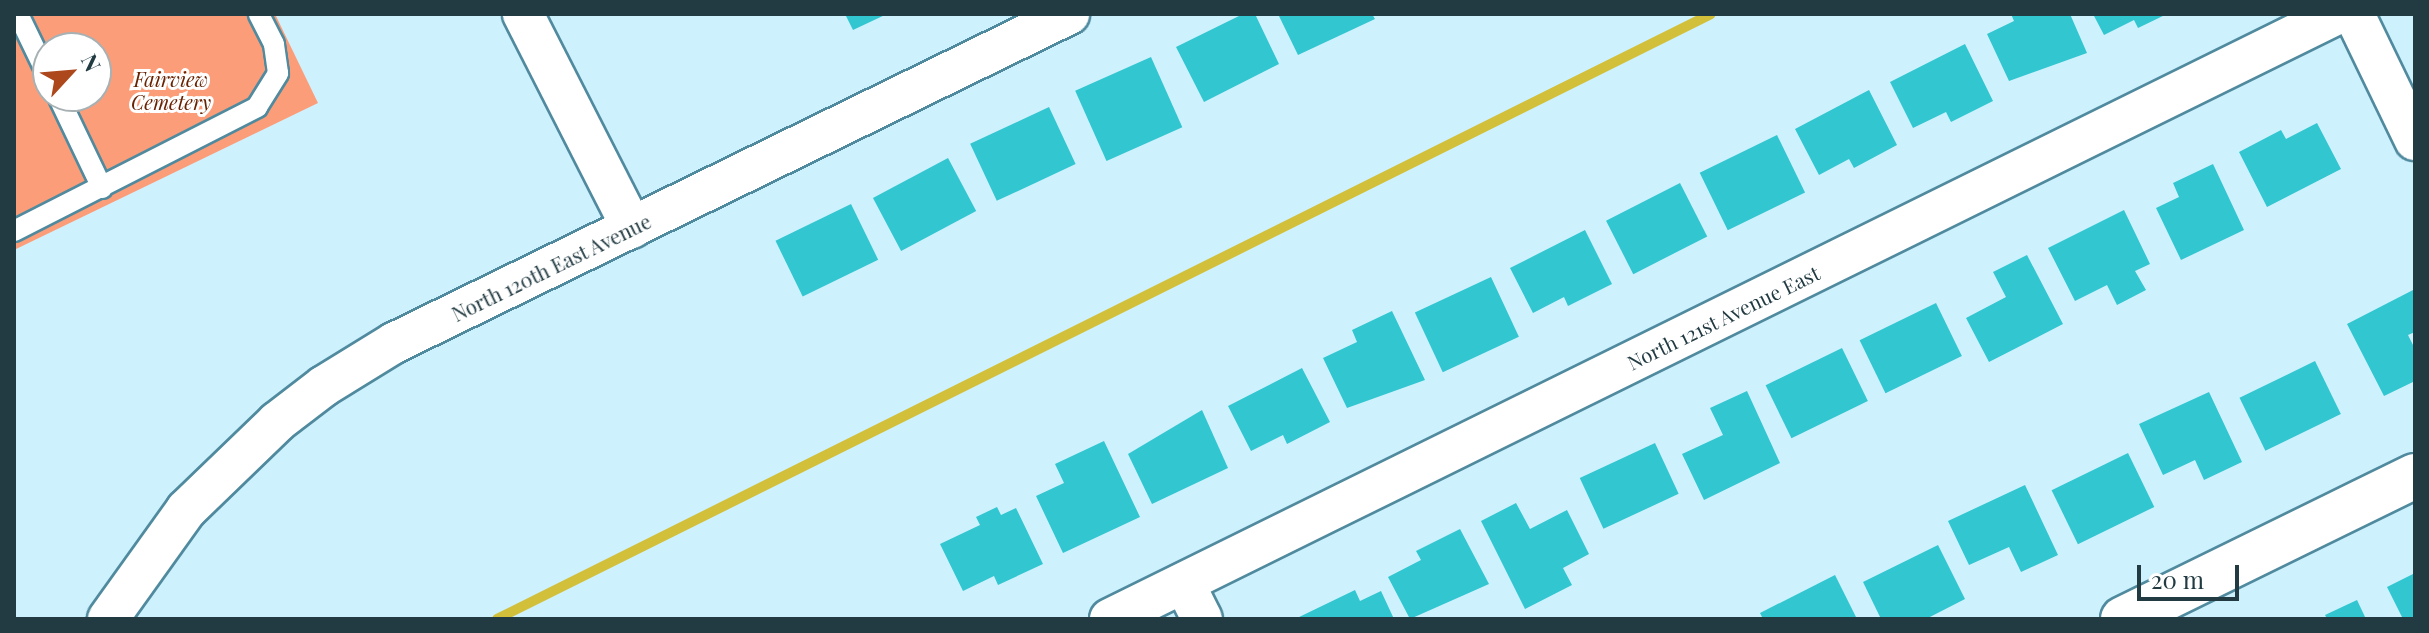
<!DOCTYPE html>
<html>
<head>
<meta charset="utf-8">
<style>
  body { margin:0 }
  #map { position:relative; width:2429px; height:633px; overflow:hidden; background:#cef1fe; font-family:"Playfair Display",serif }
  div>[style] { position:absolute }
  .green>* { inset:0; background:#fc9d79 }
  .stream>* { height:10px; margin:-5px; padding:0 5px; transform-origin:5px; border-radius:5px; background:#d3c03a }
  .building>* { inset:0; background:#31c6d0; transform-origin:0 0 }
  .roads { filter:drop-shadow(2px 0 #508a9e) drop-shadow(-2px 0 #508a9e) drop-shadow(0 2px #508a9e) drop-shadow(0 -2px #508a9e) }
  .service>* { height:20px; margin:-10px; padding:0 10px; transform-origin:10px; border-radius:10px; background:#fff }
  .minor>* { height:40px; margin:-20px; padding:0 20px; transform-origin:20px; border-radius:20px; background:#fff }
  .tertiary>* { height:44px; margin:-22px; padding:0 22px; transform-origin:22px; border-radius:22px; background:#fff }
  span { translate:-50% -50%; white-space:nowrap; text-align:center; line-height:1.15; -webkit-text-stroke:6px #fff; paint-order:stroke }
  .park-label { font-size:20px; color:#682202; font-style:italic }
  .street-label { font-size:20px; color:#223b43 }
  .frame { position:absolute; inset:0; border:16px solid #223b43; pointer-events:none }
  .north { position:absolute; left:32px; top:32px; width:80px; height:80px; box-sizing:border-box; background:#fff; border:2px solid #a7b1b4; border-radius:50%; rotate:64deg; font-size:22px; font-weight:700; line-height:32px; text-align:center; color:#223b43 }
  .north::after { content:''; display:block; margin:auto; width:28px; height:36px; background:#ad471c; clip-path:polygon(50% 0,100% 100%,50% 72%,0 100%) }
  .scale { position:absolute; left:2137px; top:565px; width:102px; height:36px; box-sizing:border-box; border:4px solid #223b43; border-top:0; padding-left:10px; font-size:24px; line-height:28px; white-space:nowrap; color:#223b43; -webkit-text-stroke:6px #fff; paint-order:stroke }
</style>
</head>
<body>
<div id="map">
  <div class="green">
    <i style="clip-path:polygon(evenodd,14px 14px,275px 14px,318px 103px,14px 250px,14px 14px,48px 48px,96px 48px,96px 96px,48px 96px,48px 48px)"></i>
  </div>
  <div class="stream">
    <i style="left:497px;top:619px;width:1356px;rotate:-26.49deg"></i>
  </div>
  <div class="building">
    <i style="clip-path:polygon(845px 14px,887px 14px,853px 30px)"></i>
    <i style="clip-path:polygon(1243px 14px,1255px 14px,1279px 64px,1204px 102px,1176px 47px)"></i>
    <i style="clip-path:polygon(1278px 14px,1372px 14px,1375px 19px,1298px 55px)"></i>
    <i style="clip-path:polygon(2011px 14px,2070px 14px,2087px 53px,2009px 81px,1987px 34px,2014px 21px)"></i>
    <i style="clip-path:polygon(2093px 14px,2167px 14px,2138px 28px,2134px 20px,2104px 35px)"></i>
    <i style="clip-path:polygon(1965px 44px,1993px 101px,1951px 122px,1946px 112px,1913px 128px,1890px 82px)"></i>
    <i style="left:1151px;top:57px;width:77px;height:83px;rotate:66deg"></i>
    <i style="clip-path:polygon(1869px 90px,1897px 145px,1854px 168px,1849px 159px,1819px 175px,1795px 129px)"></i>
    <i style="left:1049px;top:107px;width:63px;height:87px;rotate:65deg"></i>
    <i style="clip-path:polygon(2317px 123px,2341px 169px,2267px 207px,2239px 152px,2281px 130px,2286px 139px)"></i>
    <i style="left:1777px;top:135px;width:64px;height:86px;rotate:64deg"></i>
    <i style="left:948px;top:158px;width:60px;height:85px;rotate:62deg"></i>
    <i style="clip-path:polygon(2213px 164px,2244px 230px,2181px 260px,2156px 208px,2179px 197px,2173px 183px)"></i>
    <i style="left:1680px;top:183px;width:60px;height:83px;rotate:63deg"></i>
    <i style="left:851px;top:204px;width:62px;height:84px;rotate:64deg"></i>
    <i style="clip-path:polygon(2124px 210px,2150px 264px,2135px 271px,2146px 290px,2117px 305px,2107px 285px,2075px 301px,2048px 248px)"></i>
    <i style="clip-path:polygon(1585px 230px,1612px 284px,1568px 306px,1564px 297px,1533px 313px,1510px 268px)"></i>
    <i style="clip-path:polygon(2027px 255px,2063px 324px,1989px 362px,1966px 318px,2006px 297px,1993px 272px)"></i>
    <i style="left:1491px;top:277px;width:66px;height:84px;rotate:65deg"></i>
    <i style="clip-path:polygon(2415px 289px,2415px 332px,2408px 335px,2415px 349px,2415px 381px,2384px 396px,2347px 324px)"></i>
    <i style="left:1936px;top:303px;width:59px;height:85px;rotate:64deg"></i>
    <i style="clip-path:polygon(1392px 311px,1425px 380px,1347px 408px,1323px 358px,1357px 342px,1352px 330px)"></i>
    <i style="left:1842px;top:348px;width:59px;height:85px;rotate:64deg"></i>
    <i style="left:2315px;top:361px;width:59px;height:84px;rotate:64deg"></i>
    <i style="clip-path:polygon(1302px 368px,1330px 422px,1287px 444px,1283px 435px,1251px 451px,1228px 406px)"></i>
    <i style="clip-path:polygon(1747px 391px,1780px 463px,1704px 500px,1682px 454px,1723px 435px,1710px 408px)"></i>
    <i style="clip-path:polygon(2209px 392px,2242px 462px,2204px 480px,2195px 460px,2163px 475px,2139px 424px)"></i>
    <i style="clip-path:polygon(1202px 410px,1228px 468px,1152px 504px,1128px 454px)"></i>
    <i style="clip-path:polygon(1104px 441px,1140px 517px,1063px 553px,1036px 496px,1064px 483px,1055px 464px)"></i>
    <i style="left:1655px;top:443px;width:56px;height:83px;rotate:65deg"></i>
    <i style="left:2128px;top:453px;width:60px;height:85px;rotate:64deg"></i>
    <i style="clip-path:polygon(2025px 485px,2058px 555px,2021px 572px,2009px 547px,1969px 565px,1948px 521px)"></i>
    <i style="clip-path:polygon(1516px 503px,1530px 529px,1567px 510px,1589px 554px,1563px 568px,1572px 585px,1525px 609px,1481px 521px)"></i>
    <i style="clip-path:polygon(997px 507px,1001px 515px,1016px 508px,1043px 564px,998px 585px,994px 576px,963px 591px,940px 544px,980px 525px,976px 517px)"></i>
    <i style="clip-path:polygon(1460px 529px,1489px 584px,1410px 619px,1388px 577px,1421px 560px,1416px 551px)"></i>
    <i style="clip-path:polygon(1938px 545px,1965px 599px,1926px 619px,1881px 619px,1863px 582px)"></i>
    <i style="clip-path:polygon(2415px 573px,2415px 619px,2403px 619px,2387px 587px)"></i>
    <i style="clip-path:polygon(1835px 575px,1857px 619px,1763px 619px,1760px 613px)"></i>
    <i style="clip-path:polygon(1355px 590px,1360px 601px,1381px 591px,1394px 619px,1295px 619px)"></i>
    <i style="clip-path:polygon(2357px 600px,2366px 619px,2327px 619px,2325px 615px)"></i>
  </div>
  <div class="roads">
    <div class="service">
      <i style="left:18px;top:14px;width:69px;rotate:64.2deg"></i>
      <i style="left:58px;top:96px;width:102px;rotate:64.4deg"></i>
      <i style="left:14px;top:231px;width:273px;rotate:-27deg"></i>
      <i style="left:257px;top:107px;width:40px;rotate:-58deg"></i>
      <i style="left:278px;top:73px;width:29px;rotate:-98deg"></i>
      <i style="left:274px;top:44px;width:34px;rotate:-117deg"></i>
    </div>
    <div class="minor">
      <i style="left:523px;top:14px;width:240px;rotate:63deg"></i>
      <i style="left:2354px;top:14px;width:140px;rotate:64.2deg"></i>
      <i style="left:1184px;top:583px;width:40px;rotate:63.4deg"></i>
      <i style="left:108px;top:619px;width:134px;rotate:-54.4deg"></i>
      <i style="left:186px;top:510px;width:127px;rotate:-44deg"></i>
      <i style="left:277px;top:422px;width:59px;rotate:-37.5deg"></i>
      <i style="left:324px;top:386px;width:82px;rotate:-31.6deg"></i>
      <i style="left:394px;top:343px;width:751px;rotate:-25.98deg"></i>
      <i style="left:1110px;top:619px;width:1368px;rotate:-26.25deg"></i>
    </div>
    <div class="tertiary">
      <i style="left:2123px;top:619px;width:325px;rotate:-26.1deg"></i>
    </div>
  </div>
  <div class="park-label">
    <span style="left:171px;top:90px">Fairview<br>Cemetery</span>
  </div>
  <div class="street-label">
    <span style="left:551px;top:267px;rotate:-26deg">North 120th East Avenue</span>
    <span style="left:1723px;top:317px;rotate:-26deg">North 121st Avenue East</span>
  </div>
  <div class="frame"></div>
  <div class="north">N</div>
  <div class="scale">20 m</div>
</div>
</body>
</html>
